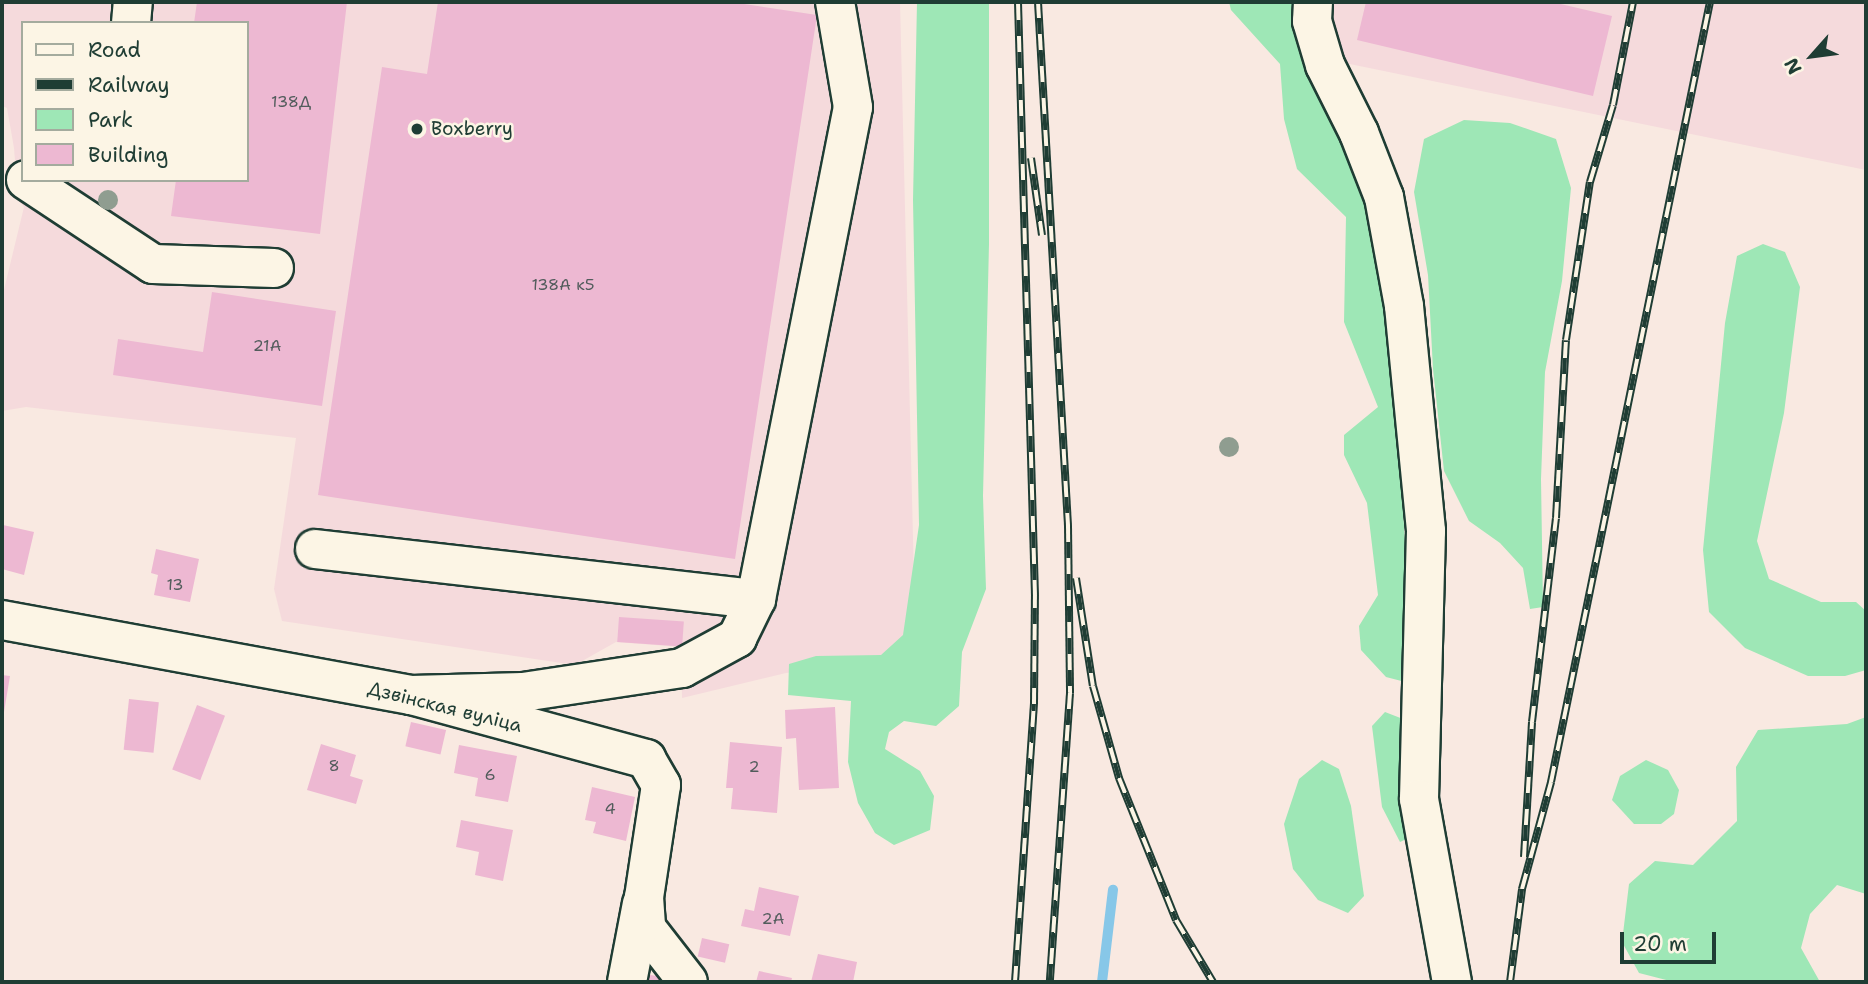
<!DOCTYPE html>
<html>
<head>
<meta charset="utf-8">
<style>
  body { margin:0 }
  #map { position:relative; width:1868px; height:984px; overflow:hidden; background:#f9e9e1; font-family:"Shantell Sans",sans-serif }
  div>[style] { position:absolute }
  .built>* { inset:0; background:#f5dadc }
  .green>* { inset:0; background:#9ee7b6 }
  .stream>* { height:10px; margin:-5px; padding:0 5px; transform-origin:5px; border-radius:5px; background:#87c7e8 }
  .building>* { inset:0; background:#edb8d2; transform-origin:0 0 }
  .roads { filter:drop-shadow(2px 0 #1f3d34) drop-shadow(-2px 0 #1f3d34) drop-shadow(0 2px #1f3d34) drop-shadow(0 -2px #1f3d34) }
  .minor>* { height:38px; margin:-19px; padding:0 19px; transform-origin:19px; border-radius:19px; background:#fcf5e5 }
  .rail>* { height:8px; margin-top:-4px; transform-origin:0; background:repeating-linear-gradient(90deg,#fcf5e5 0 16px,#1f3d34 0 32px); box-sizing:border-box; border-block:2px solid #1f3d34 }
  .trees>* { width:20px; height:20px; margin:-10px; border-radius:50%; background:#8f9d90 }
  .dots>* { width:19px; height:19px; translate:-50% -50%; box-sizing:border-box; border:4px solid #fcf5e5; border-radius:50% }
  span { translate:-50% -50%; white-space:nowrap; text-align:center; line-height:1.15; -webkit-text-stroke:5px #fcf5e5; paint-order:stroke }
  .number-label { font-size:16px; color:#525c5c }
  .number-label span { -webkit-text-stroke-width:0 }
  .poi-label { font-size:19px; color:#1f3d34 }
  .left { translate:0 -50%; text-align:left }
  .street-label { font-size:19px; color:#1f3d34 }
  .frame { position:absolute; inset:0; border:4px solid #1f3d34; pointer-events:none }
  .legend { position:absolute; left:21px; top:21px; width:228px; height:161px; box-sizing:border-box; background:#fcf5e5; border:2px solid #a4ab9e; margin:0; padding:9px 12px; list-style:none; font-size:21px; color:#1f3d34 }
  .legend li { display:flex; align-items:center; gap:14px; height:35px }
  .legend b { width:35px; border:2px solid #a4ab9e }
  .north { position:absolute; left:1777px; top:21px; width:70px; height:70px; -webkit-text-stroke:5px #fcf5e5; paint-order:stroke; rotate:242deg; font-size:19px; font-weight:700; line-height:28px; text-align:center; color:#1f3d34 }
  .north::after { content:''; display:block; margin:auto; width:24px; height:32px; background:#1f3d34; clip-path:polygon(50% 0,100% 100%,50% 72%,0 100%) }
  .scale { position:absolute; left:1620px; top:932px; width:96px; height:32px; box-sizing:border-box; border:4px solid #1f3d34; border-top:0; padding-left:9px; font-size:21px; line-height:24px; white-space:nowrap; color:#1f3d34; -webkit-text-stroke:5px #fcf5e5; paint-order:stroke }
</style>
</head>
<body>
<div id="map">
  <div class="built">
    <i style="clip-path:polygon(evenodd,2px 2px,900px 2px,916px 662px,786px 673px,682px 698px,681px 647px,616px 642px,575px 665px,282px 621px,274px 589px,296px 438px,26px 407px,2px 411px,2px 298px,24px 207px,12px 193px,16px 173px,14px 148px,7px 108px,2px 106px,2px 2px,23px 23px,247px 23px,247px 180px,23px 180px,23px 23px)"></i>
    <i style="clip-path:polygon(1327px 2px,1866px 2px,1866px 170px,1340px 62px)"></i>
  </div>
  <div class="green">
    <i style="clip-path:polygon(917px 2px,989px 2px,989px 244px,983px 496px,986px 589px,962px 652px,959px 706px,936px 726px,904px 721px,889px 732px,885px 749px,920px 771px,934px 796px,930px 830px,894px 845px,875px 833px,858px 803px,848px 762px,851px 701px,788px 695px,789px 664px,816px 656px,881px 655px,903px 635px,919px 525px,913px 200px)"></i>
    <i style="clip-path:polygon(1229px 2px,1305px 2px,1357px 129px,1393px 331px,1413px 684px,1386px 677px,1361px 650px,1359px 626px,1378px 595px,1367px 503px,1344px 455px,1344px 435px,1378px 407px,1344px 322px,1346px 217px,1297px 169px,1284px 119px,1280px 64px,1231px 10px)"></i>
    <i style="clip-path:polygon(1464px 120px,1510px 123px,1556px 139px,1571px 188px,1562px 281px,1545px 372px,1541px 479px,1543px 607px,1530px 609px,1523px 568px,1500px 543px,1469px 521px,1444px 471px,1433px 369px,1428px 275px,1414px 192px,1424px 139px)"></i>
    <i style="clip-path:polygon(1763px 244px,1785px 252px,1800px 287px,1784px 413px,1757px 541px,1769px 579px,1821px 602px,1856px 602px,1866px 611px,1866px 670px,1845px 676px,1808px 676px,1745px 648px,1709px 612px,1703px 550px,1725px 323px,1737px 256px)"></i>
    <i style="clip-path:polygon(1385px 712px,1403px 719px,1415px 835px,1400px 842px,1382px 807px,1372px 726px)"></i>
    <i style="clip-path:polygon(1866px 717px,1866px 894px,1837px 885px,1810px 914px,1801px 948px,1820px 982px,1674px 982px,1639px 973px,1622px 942px,1629px 884px,1655px 861px,1693px 865px,1737px 821px,1736px 767px,1758px 730px,1847px 724px)"></i>
    <i style="clip-path:polygon(1322px 760px,1339px 769px,1351px 806px,1364px 896px,1348px 913px,1318px 900px,1293px 869px,1284px 824px,1299px 779px)"></i>
    <i style="clip-path:polygon(1646px 760px,1668px 770px,1679px 790px,1674px 814px,1661px 824px,1634px 824px,1612px 800px,1620px 776px)"></i>
  </div>
  <div class="stream">
    <i style="left:1102px;top:982px;width:93px;rotate:-83.2deg"></i>
  </div>
  <div class="building">
    <i style="clip-path:polygon(197px 2px,347px 2px,320px 234px,171px 216px,176px 180px,247px 180px,247px 23px,194px 23px)"></i>
    <i style="clip-path:polygon(438px 2px,731px 2px,817px 15px,735px 559px,318px 495px,382px 67px,427px 74px)"></i>
    <i style="clip-path:polygon(1366px 2px,1552px 2px,1612px 16px,1593px 96px,1357px 40px)"></i>
    <i style="clip-path:polygon(212px 292px,336px 311px,322px 406px,113px 375px,118px 339px,203px 352px)"></i>
    <i style="clip-path:polygon(3px 525px,34px 532px,24px 575px,2px 569px)"></i>
    <i style="clip-path:polygon(156px 549px,199px 559px,190px 602px,154px 595px,158px 575px,151px 573px)"></i>
    <i style="left:619px;top:617px;width:65px;height:25px;rotate:4deg"></i>
    <i style="clip-path:polygon(2px 675px,10px 676px,3px 718px,2px 718px)"></i>
    <i style="left:129px;top:699px;width:30px;height:51px;rotate:6deg"></i>
    <i style="left:197px;top:705px;width:30px;height:69px;rotate:21deg"></i>
    <i style="clip-path:polygon(835px 707px,839px 788px,799px 790px,796px 738px,786px 739px,785px 710px)"></i>
    <i style="left:411px;top:722px;width:36px;height:25px;rotate:13deg"></i>
    <i style="clip-path:polygon(730px 742px,782px 747px,777px 813px,731px 809px,733px 788px,726px 788px)"></i>
    <i style="clip-path:polygon(321px 744px,356px 755px,350px 776px,363px 780px,356px 804px,307px 790px)"></i>
    <i style="clip-path:polygon(459px 745px,517px 756px,508px 802px,475px 796px,478px 778px,454px 773px)"></i>
    <i style="clip-path:polygon(592px 787px,635px 797px,626px 841px,593px 833px,596px 822px,585px 820px)"></i>
    <i style="clip-path:polygon(461px 820px,513px 830px,503px 881px,475px 875px,479px 852px,456px 847px)"></i>
    <i style="clip-path:polygon(759px 887px,799px 896px,790px 936px,741px 926px,745px 909px,754px 911px)"></i>
    <i style="left:702px;top:938px;width:28px;height:19px;rotate:13deg"></i>
    <i style="clip-path:polygon(818px 954px,857px 962px,853px 982px,811px 982px)"></i>
    <i style="clip-path:polygon(759px 971px,792px 978px,791px 982px,756px 982px)"></i>
    <i style="clip-path:polygon(639px 973px,674px 979px,673px 982px,637px 982px)"></i>
  </div>
  <div class="roads">
    <div class="minor">
      <i style="left:1313px;top:2px;width:19px;rotate:93deg"></i>
      <i style="left:1312px;top:21px;width:46px;rotate:73.5deg"></i>
      <i style="left:1325px;top:65px;width:76px;rotate:63.4deg"></i>
      <i style="left:1359px;top:133px;width:69px;rotate:68.7deg"></i>
      <i style="left:1384px;top:197px;width:111px;rotate:79.6deg"></i>
      <i style="left:1404px;top:306px;width:226px;rotate:84.4deg"></i>
      <i style="left:1426px;top:531px;width:268px;rotate:91.5deg"></i>
      <i style="left:1419px;top:799px;width:186px;rotate:79.8deg"></i>
      <i style="left:131px;top:23px;width:21px;rotate:-85deg"></i>
      <i style="left:26px;top:180px;width:152px;rotate:33.5deg"></i>
      <i style="left:153px;top:264px;width:121px;rotate:1.9deg"></i>
      <i style="left:315px;top:549px;width:444px;rotate:6.5deg"></i>
      <i style="left:2px;top:620px;width:416px;rotate:10.4deg"></i>
      <i style="left:411px;top:695px;width:244px;rotate:15.2deg"></i>
      <i style="left:646px;top:759px;width:30px;rotate:60deg"></i>
      <i style="left:661px;top:785px;width:113px;rotate:98.6deg"></i>
      <i style="left:644px;top:897px;width:31px;rotate:86deg"></i>
      <i style="left:646px;top:928px;width:68px;rotate:52.1deg"></i>
      <i style="left:411px;top:695px;width:112px;rotate:-1.5deg"></i>
      <i style="left:523px;top:692px;width:161px;rotate:-8.6deg"></i>
      <i style="left:682px;top:668px;width:63px;rotate:-28.6deg"></i>
      <i style="left:737px;top:638px;width:43px;rotate:-64deg"></i>
      <i style="left:756px;top:599px;width:501px;rotate:-78.85deg"></i>
      <i style="left:853px;top:107px;width:107px;rotate:-99.7deg"></i>
      <i style="left:627px;top:982px;width:80px;rotate:-79.2deg"></i>
    </div>
  </div>
  <div class="rail">
    <i style="left:1038px;top:2px;width:525px;rotate:86.72deg"></i>
    <i style="left:1068px;top:526px;width:167px;rotate:89.3deg"></i>
    <i style="left:1070px;top:693px;width:290px;rotate:94deg"></i>
    <i style="left:1031px;top:158px;width:78px;rotate:81.9deg"></i>
    <i style="left:1076px;top:578px;width:109px;rotate:81.1deg"></i>
    <i style="left:1093px;top:686px;width:96px;rotate:74.2deg"></i>
    <i style="left:1119px;top:778px;width:153px;rotate:68.1deg"></i>
    <i style="left:1176px;top:920px;width:72px;rotate:59.2deg"></i>
    <i style="left:1524px;top:857px;width:135px;rotate:-86.6deg"></i>
    <i style="left:1532px;top:722px;width:205px;rotate:-83.3deg"></i>
    <i style="left:1556px;top:518px;width:178px;rotate:-86.8deg"></i>
    <i style="left:1566px;top:340px;width:160px;rotate:-81.4deg"></i>
    <i style="left:1590px;top:182px;width:80px;rotate:-73.4deg"></i>
    <i style="left:1613px;top:105px;width:105px;rotate:-79deg"></i>
    <i style="left:1015px;top:982px;width:279px;rotate:-86.1deg"></i>
    <i style="left:1034px;top:704px;width:108px;rotate:-89.5deg"></i>
    <i style="left:1035px;top:596px;width:594px;rotate:-91.64deg"></i>
    <i style="left:1510px;top:982px;width:94px;rotate:-82.6deg"></i>
    <i style="left:1522px;top:889px;width:111px;rotate:-74.8deg"></i>
    <i style="left:1551px;top:782px;width:796px;rotate:-78.48deg"></i>
  </div>
  <div class="trees">
    <i style="left:108px;top:200px"></i>
    <i style="left:1229px;top:447px"></i>
  </div>
  <div class="dots">
    <i style="left:417px;top:129px;background:#1f3d34"></i>
  </div>
  <div class="number-label">
    <span style="left:291px;top:102px">138Д</span>
    <span style="left:563px;top:285px">138А к5</span>
    <span style="left:267px;top:346px">21А</span>
    <span style="left:175px;top:585px">13</span>
    <span style="left:334px;top:766px">8</span>
    <span style="left:754px;top:767px">2</span>
    <span style="left:490px;top:775px">6</span>
    <span style="left:610px;top:809px">4</span>
    <span style="left:773px;top:919px">2А</span>
  </div>
  <div class="poi-label">
    <span class="left" style="left:431px;top:129px">Boxberry</span>
  </div>
  <div class="street-label">
    <span style="left:445px;top:707px;rotate:14deg">Дзвінская вуліца</span>
  </div>
  <div class="frame"></div>
  <ul class="legend">
  <li><b style="height:9px;background:#fcf5e5"></b>Road</li>
  <li><b style="height:9px;background:#1f3d34"></b>Railway</li>
  <li><b style="height:19px;background:#9ee7b6"></b>Park</li>
  <li><b style="height:19px;background:#edb8d2"></b>Building</li>
  </ul>
  <div class="north">N</div>
  <div class="scale">20 m</div>
</div>
</body>
</html>
